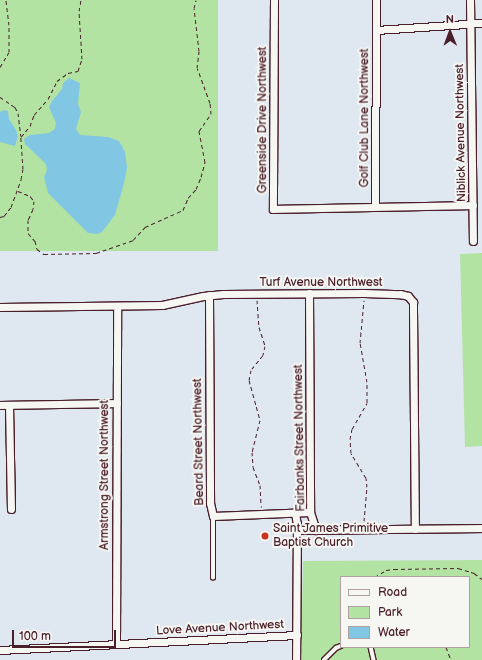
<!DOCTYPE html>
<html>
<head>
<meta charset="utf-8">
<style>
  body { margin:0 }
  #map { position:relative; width:482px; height:660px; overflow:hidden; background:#dfe7f1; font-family:"Balsamiq Sans",sans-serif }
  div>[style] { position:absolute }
  .green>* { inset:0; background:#b3e3a2; transform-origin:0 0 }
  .water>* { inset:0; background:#81c6e2 }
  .path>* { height:1px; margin-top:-0.5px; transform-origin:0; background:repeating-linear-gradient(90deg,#4a1f2b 0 4px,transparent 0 7px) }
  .roads { filter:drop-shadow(1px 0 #4a1f2b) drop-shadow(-1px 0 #4a1f2b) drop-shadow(0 1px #4a1f2b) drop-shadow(0 -1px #4a1f2b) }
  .lane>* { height:3.5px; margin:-1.75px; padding:0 1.75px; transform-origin:1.75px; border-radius:1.75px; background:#f6f6f2 }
  .street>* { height:7px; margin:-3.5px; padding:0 3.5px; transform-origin:3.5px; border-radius:3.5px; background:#f6f6f2 }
  .dots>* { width:11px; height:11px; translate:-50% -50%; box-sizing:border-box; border:2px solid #f6f6f2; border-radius:50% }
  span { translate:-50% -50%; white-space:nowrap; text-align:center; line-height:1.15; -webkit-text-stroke:4px #f6f6f2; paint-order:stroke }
  .street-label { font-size:12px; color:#4a1f2b }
  .poi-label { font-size:12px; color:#4a1f2b }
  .left { translate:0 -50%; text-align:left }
  .legend { position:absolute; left:340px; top:576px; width:130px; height:72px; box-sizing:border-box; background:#f6f6f2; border:1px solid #b1a0a2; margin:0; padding:5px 7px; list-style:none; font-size:12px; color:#4a1f2b }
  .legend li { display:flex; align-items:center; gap:8px; height:20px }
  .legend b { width:20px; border:1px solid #b1a0a2 }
  .north { position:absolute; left:430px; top:12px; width:40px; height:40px; -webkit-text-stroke:3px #f6f6f2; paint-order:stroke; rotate:359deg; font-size:11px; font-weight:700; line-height:16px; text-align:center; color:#4a1f2b }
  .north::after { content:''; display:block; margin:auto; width:14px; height:18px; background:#4a1f2b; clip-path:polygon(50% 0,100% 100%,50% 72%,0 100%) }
  .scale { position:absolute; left:12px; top:630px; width:104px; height:18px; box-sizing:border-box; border:2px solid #4a1f2b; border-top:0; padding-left:5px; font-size:12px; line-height:14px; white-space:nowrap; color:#4a1f2b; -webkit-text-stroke:3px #f6f6f2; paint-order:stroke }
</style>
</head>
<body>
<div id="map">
  <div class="green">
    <i style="left:0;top:0;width:218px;height:251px"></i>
    <i style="clip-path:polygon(482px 253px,482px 446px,465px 447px,460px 254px)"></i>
    <i style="clip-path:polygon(evenodd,482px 560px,482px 660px,301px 660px,303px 561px,482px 560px,341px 577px,469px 577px,469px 647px,341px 647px,341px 577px)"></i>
  </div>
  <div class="water">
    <i style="clip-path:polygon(69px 78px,80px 83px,78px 104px,81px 112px,76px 129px,80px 135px,108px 137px,119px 141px,125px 152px,127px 168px,124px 183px,115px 215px,102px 232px,97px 234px,88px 233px,48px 193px,44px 177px,47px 170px,46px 164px,25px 144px,24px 139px,30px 135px,49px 133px,55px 129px,56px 123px,49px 107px,52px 101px,62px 89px,63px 83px)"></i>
    <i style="clip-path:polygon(4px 110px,8px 111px,9px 119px,16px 130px,18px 136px,15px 146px,0 142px,0 112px)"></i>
  </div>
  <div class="path">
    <i style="left:0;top:67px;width:17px;rotate:-59deg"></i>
    <i style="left:9px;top:52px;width:27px;rotate:-90deg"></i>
    <i style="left:9px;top:25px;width:25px;rotate:-97deg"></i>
    <i style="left:0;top:97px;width:18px;rotate:34deg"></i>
    <i style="left:15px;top:107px;width:7px;rotate:63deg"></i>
    <i style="left:18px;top:113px;width:23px;rotate:83deg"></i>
    <i style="left:18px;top:191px;width:13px;rotate:23deg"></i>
    <i style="left:30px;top:196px;width:6px;rotate:51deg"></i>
    <i style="left:34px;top:201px;width:8px;rotate:97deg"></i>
    <i style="left:33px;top:209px;width:12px;rotate:114deg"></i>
    <i style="left:28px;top:220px;width:13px;rotate:90deg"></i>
    <i style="left:28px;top:233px;width:11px;rotate:49deg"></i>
    <i style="left:35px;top:241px;width:8px;rotate:76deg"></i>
    <i style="left:37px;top:249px;width:9px;rotate:36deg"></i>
    <i style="left:44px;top:254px;width:52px;rotate:-1.1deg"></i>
    <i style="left:96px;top:253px;width:39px;rotate:-19deg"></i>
    <i style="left:133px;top:240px;width:18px;rotate:-47deg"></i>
    <i style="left:145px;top:227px;width:42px;rotate:-24.1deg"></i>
    <i style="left:183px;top:210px;width:13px;rotate:-67deg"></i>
    <i style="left:188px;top:198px;width:12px;rotate:-48deg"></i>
    <i style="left:196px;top:189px;width:13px;rotate:-67deg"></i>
    <i style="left:201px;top:177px;width:16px;rotate:-75deg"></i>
    <i style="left:205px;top:162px;width:32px;rotate:-101deg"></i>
    <i style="left:199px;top:131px;width:21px;rotate:-55deg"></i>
    <i style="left:211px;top:114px;width:11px;rotate:-95deg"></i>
    <i style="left:210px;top:103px;width:37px;rotate:-110deg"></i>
    <i style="left:197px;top:68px;width:17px;rotate:-83deg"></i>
    <i style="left:199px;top:51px;width:43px;rotate:-96.6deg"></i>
    <i style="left:194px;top:8px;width:8px;rotate:-76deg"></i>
    <i style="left:0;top:217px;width:4px;rotate:-14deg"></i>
    <i style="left:4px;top:216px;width:11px;rotate:-52deg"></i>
    <i style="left:11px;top:207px;width:30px;rotate:-70deg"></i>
    <i style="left:21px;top:179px;width:10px;rotate:-79deg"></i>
    <i style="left:23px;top:169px;width:32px;rotate:-94deg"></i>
    <i style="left:21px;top:137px;width:14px;rotate:-51deg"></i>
    <i style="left:30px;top:126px;width:12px;rotate:-70deg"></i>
    <i style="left:34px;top:115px;width:21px;rotate:-49deg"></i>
    <i style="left:48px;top:99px;width:20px;rotate:-63deg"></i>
    <i style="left:57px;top:81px;width:14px;rotate:-36deg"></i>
    <i style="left:68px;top:73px;width:10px;rotate:-11deg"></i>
    <i style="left:78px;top:71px;width:13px;rotate:-72deg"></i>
    <i style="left:82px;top:59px;width:48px;rotate:-93.6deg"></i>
    <i style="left:79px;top:11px;width:11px;rotate:-80deg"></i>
    <i style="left:257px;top:300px;width:27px;rotate:86deg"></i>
    <i style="left:259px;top:327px;width:20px;rotate:72deg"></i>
    <i style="left:265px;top:346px;width:9px;rotate:103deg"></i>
    <i style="left:263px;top:355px;width:19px;rotate:129deg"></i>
    <i style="left:251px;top:370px;width:10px;rotate:101deg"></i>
    <i style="left:249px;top:380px;width:41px;rotate:74.6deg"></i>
    <i style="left:260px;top:420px;width:33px;rotate:104deg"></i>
    <i style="left:252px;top:452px;width:15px;rotate:86deg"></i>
    <i style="left:253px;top:467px;width:19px;rotate:69deg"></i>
    <i style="left:260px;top:485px;width:22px;rotate:87deg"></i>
    <i style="left:364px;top:521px;width:34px;rotate:-85deg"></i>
    <i style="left:367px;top:487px;width:9px;rotate:-96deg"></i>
    <i style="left:366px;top:478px;width:29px;rotate:-121deg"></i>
    <i style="left:351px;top:453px;width:14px;rotate:-94deg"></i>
    <i style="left:350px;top:439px;width:10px;rotate:-79deg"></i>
    <i style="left:352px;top:429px;width:30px;rotate:-60deg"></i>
    <i style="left:367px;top:403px;width:21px;rotate:-90deg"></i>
    <i style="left:367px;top:382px;width:40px;rotate:-100deg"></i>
    <i style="left:360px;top:343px;width:43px;rotate:-84.7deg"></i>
    <i style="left:375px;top:577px;width:13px;rotate:-32deg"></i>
    <i style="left:386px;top:570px;width:8px;rotate:-7deg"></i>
    <i style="left:394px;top:569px;width:64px;rotate:-0.9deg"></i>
    <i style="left:458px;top:568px;width:17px;rotate:17deg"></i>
    <i style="left:474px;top:573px;width:10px;rotate:37deg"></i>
    <i style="left:446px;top:647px;width:14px;rotate:69deg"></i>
  </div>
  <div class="roads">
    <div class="lane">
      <i style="left:213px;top:578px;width:62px;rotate:-90deg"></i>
      <i style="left:371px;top:647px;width:13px;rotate:77deg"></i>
      <i style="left:324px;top:660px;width:17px;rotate:-45deg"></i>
      <i style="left:336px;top:648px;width:5px;rotate:-22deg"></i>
    </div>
    <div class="street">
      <i style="left:274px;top:0;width:209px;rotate:90.3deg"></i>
      <i style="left:273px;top:209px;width:200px;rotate:-1.1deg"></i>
      <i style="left:470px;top:0;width:241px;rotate:89.3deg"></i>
      <i style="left:376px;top:30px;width:106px;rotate:-3.8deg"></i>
      <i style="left:375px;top:206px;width:206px;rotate:-89.7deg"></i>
      <i style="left:309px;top:293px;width:219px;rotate:89.7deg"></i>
      <i style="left:310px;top:512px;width:19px;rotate:72deg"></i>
      <i style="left:209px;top:295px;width:208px;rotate:89.7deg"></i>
      <i style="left:210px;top:503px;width:13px;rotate:77deg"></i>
      <i style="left:213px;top:516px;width:97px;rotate:-2.4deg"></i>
      <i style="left:0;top:307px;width:162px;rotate:-0.7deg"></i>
      <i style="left:162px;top:305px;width:42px;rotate:-12.4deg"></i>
      <i style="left:203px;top:296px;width:20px;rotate:-6deg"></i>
      <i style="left:223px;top:294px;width:141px;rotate:-0.4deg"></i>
      <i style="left:364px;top:293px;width:36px;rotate:2deg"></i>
      <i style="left:400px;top:294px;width:8px;rotate:14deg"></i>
      <i style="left:408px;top:296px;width:8px;rotate:50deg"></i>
      <i style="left:413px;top:302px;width:7px;rotate:90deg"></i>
      <i style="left:413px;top:309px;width:220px;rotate:89.5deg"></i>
      <i style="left:0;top:405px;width:117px;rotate:-1deg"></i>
      <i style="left:9px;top:405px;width:104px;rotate:88.9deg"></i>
      <i style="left:295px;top:513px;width:11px;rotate:80deg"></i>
      <i style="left:297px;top:524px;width:136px;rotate:90.4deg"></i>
      <i style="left:297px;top:530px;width:185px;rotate:-0.6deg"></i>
      <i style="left:116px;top:644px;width:338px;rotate:-89.8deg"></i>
      <i style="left:0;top:650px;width:297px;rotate:-2.9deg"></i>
    </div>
  </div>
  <div class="dots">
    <i style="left:265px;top:536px;background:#c8321e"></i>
  </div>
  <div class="street-label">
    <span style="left:365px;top:118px;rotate:-90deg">Golf Club Lane Northwest</span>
    <span style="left:263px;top:120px;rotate:-90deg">Greenside Drive Northwest</span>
    <span style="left:461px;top:133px;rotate:-91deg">Niblick Avenue Northwest</span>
    <span style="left:321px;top:283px">Turf Avenue Northwest</span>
    <span style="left:300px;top:438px;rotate:-91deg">Fairbanks Street Northwest</span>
    <span style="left:199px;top:442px;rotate:-91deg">Beard Street Northwest</span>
    <span style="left:105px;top:475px;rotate:-90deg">Armstrong Street Northwest</span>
    <span style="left:220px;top:628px;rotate:-3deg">Love Avenue Northwest</span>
  </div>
  <div class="poi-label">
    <span class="left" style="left:273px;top:536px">Saint James Primitive<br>Baptist Church</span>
  </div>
  <ul class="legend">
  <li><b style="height:5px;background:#f6f6f2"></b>Road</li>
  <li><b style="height:11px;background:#b3e3a2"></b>Park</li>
  <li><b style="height:11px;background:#81c6e2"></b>Water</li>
  </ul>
  <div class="north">N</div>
  <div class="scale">100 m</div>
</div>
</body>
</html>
